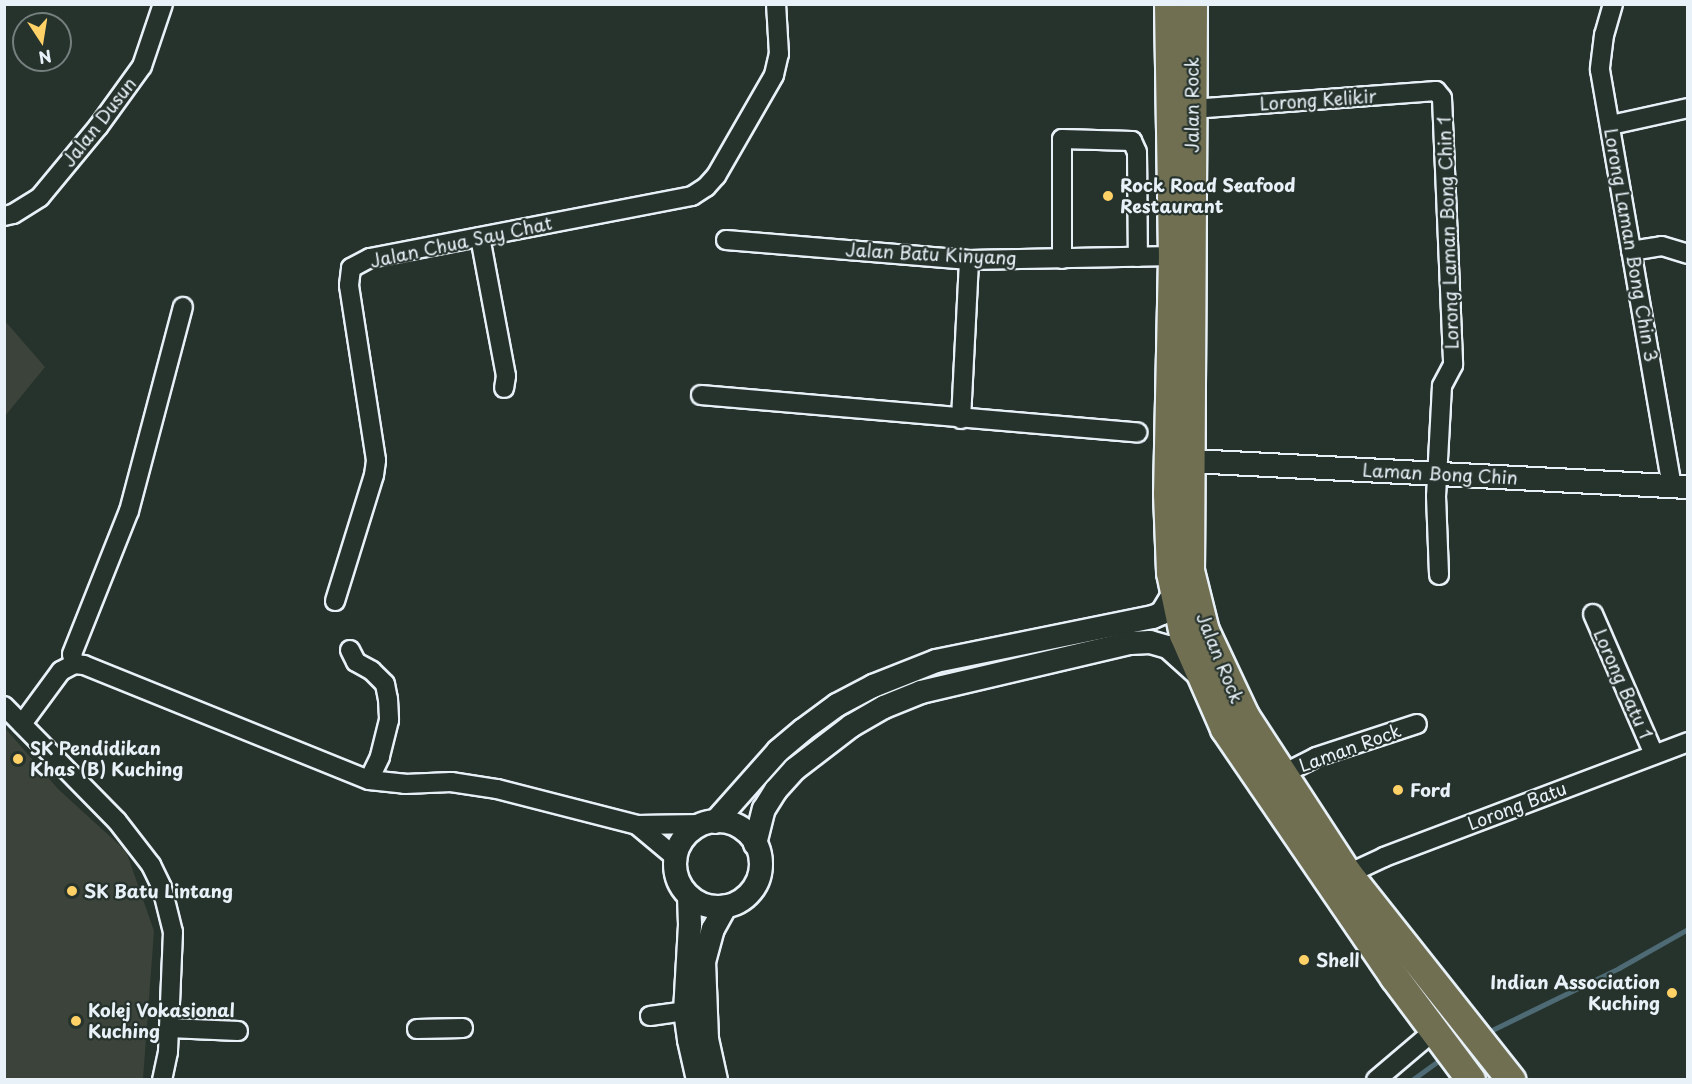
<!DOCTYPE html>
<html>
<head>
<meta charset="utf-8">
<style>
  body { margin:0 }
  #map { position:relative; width:1692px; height:1084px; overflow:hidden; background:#26332d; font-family:"Playpen Sans",sans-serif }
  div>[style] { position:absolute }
  .built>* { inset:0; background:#3c433a }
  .stream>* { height:4.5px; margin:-2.25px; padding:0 2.25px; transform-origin:2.25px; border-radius:2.25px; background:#4e6a74 }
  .roads { filter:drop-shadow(2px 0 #e8f1f8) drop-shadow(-2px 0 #e8f1f8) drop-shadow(0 2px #e8f1f8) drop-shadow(0 -2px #e8f1f8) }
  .minor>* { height:18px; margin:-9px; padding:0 9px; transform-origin:9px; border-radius:9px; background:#26332d }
  .tertiary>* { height:22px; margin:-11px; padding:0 11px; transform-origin:11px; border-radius:11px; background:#26332d }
  .tertiary>.ring { margin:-11px; padding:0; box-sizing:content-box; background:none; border:22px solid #26332d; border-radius:50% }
  .primary>* { height:28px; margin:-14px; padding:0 14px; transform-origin:14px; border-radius:14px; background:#706f52 }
  .dots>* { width:16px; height:16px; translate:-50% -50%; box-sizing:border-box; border:3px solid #26332d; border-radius:50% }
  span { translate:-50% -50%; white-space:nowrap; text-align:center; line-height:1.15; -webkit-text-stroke:4.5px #26332d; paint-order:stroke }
  .street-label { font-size:18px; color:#e8f1f8 }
  .poi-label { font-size:18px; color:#e8f1f8; font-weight:700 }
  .left { translate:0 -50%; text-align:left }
  .right { translate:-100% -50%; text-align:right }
  .frame { position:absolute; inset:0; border:6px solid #e8f1f8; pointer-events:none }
  .north { position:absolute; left:12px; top:12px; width:60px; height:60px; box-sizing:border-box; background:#26332d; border:2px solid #747f7e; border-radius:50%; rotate:168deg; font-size:16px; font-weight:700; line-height:24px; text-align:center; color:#e8f1f8 }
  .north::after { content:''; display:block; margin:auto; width:21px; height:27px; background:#ffd166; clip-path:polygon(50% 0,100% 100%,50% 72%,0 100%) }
</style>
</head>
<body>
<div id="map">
  <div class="built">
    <i style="clip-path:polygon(5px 321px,45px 367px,5px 416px,4px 416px)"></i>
    <i style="clip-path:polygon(5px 728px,58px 789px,126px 851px,154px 931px,143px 1079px,5px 1079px)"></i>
  </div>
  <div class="stream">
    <i style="left:1486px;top:1033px;width:148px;rotate:-26deg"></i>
    <i style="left:1619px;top:968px;width:79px;rotate:-29.5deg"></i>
    <i style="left:1412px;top:1080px;width:37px;rotate:-36deg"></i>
  </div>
  <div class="roads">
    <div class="minor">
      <i style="left:1613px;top:4px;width:32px;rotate:106deg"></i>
      <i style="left:1604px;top:35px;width:35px;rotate:97deg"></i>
      <i style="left:1600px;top:70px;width:422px;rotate:80.2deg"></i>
      <i style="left:1192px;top:109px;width:245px;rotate:-4.2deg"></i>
      <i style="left:1436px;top:91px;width:9px;rotate:49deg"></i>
      <i style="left:1442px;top:98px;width:267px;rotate:87.6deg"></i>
      <i style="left:1453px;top:365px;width:24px;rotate:118deg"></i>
      <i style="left:1442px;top:386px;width:110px;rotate:93.1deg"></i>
      <i style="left:1436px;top:496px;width:79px;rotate:87.8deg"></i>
      <i style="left:1611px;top:125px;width:79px;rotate:-12.4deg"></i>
      <i style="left:4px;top:216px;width:9px;rotate:-13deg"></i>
      <i style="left:13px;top:214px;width:32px;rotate:-32deg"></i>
      <i style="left:40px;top:197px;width:91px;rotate:-50.4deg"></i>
      <i style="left:98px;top:127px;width:75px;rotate:-54.2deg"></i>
      <i style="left:142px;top:66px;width:65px;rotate:-71.3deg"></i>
      <i style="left:480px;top:237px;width:141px;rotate:79.4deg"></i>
      <i style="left:506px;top:376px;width:12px;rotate:99deg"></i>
      <i style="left:726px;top:240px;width:244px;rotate:4.7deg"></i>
      <i style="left:969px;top:260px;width:204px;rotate:-1.1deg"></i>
      <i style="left:1631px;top:251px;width:31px;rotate:-9deg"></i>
      <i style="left:1662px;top:246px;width:27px;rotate:17deg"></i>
      <i style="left:1062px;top:259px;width:120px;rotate:-90deg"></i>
      <i style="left:1062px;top:139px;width:70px;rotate:1.6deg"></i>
      <i style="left:1132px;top:141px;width:12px;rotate:66deg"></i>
      <i style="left:1137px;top:152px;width:105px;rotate:89.5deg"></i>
      <i style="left:701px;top:395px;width:438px;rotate:4.9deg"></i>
      <i style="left:961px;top:419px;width:159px;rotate:-87.1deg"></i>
      <i style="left:335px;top:601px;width:132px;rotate:-72.8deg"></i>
      <i style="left:374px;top:475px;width:15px;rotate:-82deg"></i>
      <i style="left:376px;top:460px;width:177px;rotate:-98.8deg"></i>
      <i style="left:349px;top:285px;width:17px;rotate:-83deg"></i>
      <i style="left:351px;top:268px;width:21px;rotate:-28deg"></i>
      <i style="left:370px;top:258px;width:328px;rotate:-10.9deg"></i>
      <i style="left:692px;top:196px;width:17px;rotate:-33deg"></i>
      <i style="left:706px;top:187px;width:15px;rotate:-48deg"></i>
      <i style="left:716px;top:176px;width:116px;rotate:-60.1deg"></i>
      <i style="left:774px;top:75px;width:22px;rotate:-77deg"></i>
      <i style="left:779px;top:54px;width:50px;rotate:-93.4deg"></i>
      <i style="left:1593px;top:614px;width:153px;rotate:66.5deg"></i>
      <i style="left:350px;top:650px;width:13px;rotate:63deg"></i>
      <i style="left:356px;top:662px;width:18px;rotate:29deg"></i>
      <i style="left:372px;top:671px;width:18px;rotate:45deg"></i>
      <i style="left:385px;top:684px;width:15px;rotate:79deg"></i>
      <i style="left:388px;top:699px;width:21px;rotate:87deg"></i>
      <i style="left:389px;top:720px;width:38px;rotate:104deg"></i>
      <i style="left:380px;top:757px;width:25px;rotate:116deg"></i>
      <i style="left:74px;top:664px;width:10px;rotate:-101deg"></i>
      <i style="left:72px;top:654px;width:154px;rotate:-68.3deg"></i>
      <i style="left:129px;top:511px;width:211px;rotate:-75.2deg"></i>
      <i style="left:4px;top:706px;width:161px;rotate:45.5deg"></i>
      <i style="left:117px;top:821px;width:56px;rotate:52.3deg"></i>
      <i style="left:151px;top:865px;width:25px;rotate:64deg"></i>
      <i style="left:162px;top:888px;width:45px;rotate:76deg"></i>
      <i style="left:173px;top:932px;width:120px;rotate:92.4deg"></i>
      <i style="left:168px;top:1052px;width:29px;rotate:102deg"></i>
      <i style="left:22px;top:724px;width:66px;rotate:-53.7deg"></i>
      <i style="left:61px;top:671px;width:15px;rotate:-28deg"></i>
      <i style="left:74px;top:664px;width:10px;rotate:6deg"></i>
      <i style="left:84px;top:665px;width:307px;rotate:22deg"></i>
      <i style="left:369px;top:780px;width:36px;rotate:6deg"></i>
      <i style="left:405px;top:784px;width:46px;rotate:-2.5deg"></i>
      <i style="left:451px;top:782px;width:47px;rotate:8.7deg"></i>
      <i style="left:497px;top:789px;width:145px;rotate:14.4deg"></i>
      <i style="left:637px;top:825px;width:65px;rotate:-0.9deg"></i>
      <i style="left:1283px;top:774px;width:37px;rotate:-27deg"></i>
      <i style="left:1316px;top:757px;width:106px;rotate:-18.1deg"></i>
      <i style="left:637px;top:825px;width:50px;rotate:40.1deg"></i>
      <i style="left:1348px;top:874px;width:40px;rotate:-25deg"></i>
      <i style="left:1384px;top:857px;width:325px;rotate:-20.7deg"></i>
      <i style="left:650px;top:1016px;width:35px;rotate:-8deg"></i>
      <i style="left:169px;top:1028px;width:69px;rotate:2.5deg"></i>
      <i style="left:417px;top:1029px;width:46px;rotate:-1.2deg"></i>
      <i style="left:1376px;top:1080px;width:77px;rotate:-40.3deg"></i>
    </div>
    <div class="tertiary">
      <i style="left:1192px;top:461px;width:497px;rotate:3deg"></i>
      <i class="ring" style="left:675px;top:821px;width:64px;height:64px"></i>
      <i style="left:715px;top:822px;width:95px;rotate:-48.4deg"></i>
      <i style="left:778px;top:751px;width:33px;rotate:-40deg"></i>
      <i style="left:803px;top:730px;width:42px;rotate:-36.3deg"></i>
      <i style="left:837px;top:705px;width:41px;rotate:-27.8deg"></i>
      <i style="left:873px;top:686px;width:68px;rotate:-21.6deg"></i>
      <i style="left:936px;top:661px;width:221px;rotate:-11.5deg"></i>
      <i style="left:1153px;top:617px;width:10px;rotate:-24deg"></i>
      <i style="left:1162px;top:613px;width:26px;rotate:-59deg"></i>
      <i style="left:755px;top:844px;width:36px;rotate:-76deg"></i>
      <i style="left:764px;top:809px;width:22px;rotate:-58deg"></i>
      <i style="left:776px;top:790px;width:28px;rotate:-48deg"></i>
      <i style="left:795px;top:769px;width:71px;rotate:-37.5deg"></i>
      <i style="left:851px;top:726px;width:38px;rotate:-30deg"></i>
      <i style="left:884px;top:707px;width:40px;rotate:-22deg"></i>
      <i style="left:921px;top:692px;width:215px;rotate:-13.2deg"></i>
      <i style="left:1130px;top:643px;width:20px;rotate:-3deg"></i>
      <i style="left:1150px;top:642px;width:19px;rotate:16deg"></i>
      <i style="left:1168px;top:647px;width:40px;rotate:42deg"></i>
      <i style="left:689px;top:896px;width:29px;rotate:88deg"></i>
      <i style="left:690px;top:925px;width:86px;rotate:93.3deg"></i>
      <i style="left:685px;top:1011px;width:29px;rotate:82deg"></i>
      <i style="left:689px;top:1040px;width:41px;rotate:77.3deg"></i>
      <i style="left:716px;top:1080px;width:42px;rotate:-102.4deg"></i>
      <i style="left:707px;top:1039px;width:77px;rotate:-92.2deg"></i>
      <i style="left:704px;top:962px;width:34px;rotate:-75deg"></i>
      <i style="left:713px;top:929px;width:26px;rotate:-61deg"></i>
    </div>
    <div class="primary">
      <i style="left:1169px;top:4px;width:252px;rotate:89.1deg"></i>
      <i style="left:1173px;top:256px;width:238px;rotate:91.2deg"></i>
      <i style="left:1168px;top:494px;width:79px;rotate:87.8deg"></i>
      <i style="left:1171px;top:573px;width:63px;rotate:78.2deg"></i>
      <i style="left:1184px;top:635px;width:103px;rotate:66.4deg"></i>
      <i style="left:1225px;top:729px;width:301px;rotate:55.7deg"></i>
      <i style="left:1395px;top:978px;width:127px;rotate:53.3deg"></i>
      <i style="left:1193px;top:4px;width:567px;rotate:90.3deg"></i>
      <i style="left:1190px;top:571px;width:62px;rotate:76deg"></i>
      <i style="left:1205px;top:631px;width:94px;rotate:64.8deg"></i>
      <i style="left:1245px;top:716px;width:189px;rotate:56.9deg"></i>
      <i style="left:1348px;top:874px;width:263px;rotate:51.6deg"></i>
    </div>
  </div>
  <div class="dots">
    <i style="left:1108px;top:196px;background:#ffd166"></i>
    <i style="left:18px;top:759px;background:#ffd166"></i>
    <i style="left:1398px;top:790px;background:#ffd166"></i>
    <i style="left:72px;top:891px;background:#ffd166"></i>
    <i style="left:1304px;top:960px;background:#ffd166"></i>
    <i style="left:1672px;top:993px;background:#ffd166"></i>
    <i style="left:76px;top:1021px;background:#ffd166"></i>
  </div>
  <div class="street-label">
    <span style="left:1318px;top:100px;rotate:-4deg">Lorong Kelikir</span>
    <span style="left:1192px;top:105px;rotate:-90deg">Jalan Rock</span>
    <span style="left:99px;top:122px;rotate:-52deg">Jalan Dusun</span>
    <span style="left:1448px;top:233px;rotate:-92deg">Lorong Laman Bong Chin 1</span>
    <span style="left:461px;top:242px;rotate:-12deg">Jalan Chua Say Chat</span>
    <span style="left:1631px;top:245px;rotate:80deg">Lorong Laman Bong Chin 3</span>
    <span style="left:931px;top:254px;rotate:3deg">Jalan Batu Kinyang</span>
    <span style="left:1440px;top:474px;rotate:3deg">Laman Bong Chin</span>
    <span style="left:1220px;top:658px;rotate:68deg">Jalan Rock</span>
    <span style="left:1623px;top:684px;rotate:66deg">Lorong Batu 1</span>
    <span style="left:1350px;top:748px;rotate:-20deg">Laman Rock</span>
    <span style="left:1517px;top:806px;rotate:-21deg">Lorong Batu</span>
  </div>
  <div class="poi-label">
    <span class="left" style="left:1120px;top:196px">Rock Road Seafood<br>Restaurant</span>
    <span class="left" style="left:30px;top:759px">SK Pendidikan<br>Khas (B) Kuching</span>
    <span class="left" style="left:1410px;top:790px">Ford</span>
    <span class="left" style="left:84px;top:891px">SK Batu Lintang</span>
    <span class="left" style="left:1316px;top:960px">Shell</span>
    <span class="right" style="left:1660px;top:993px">Indian Association<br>Kuching</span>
    <span class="left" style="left:88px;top:1021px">Kolej Vokasional<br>Kuching</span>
  </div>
  <div class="frame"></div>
  <div class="north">N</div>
</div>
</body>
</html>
